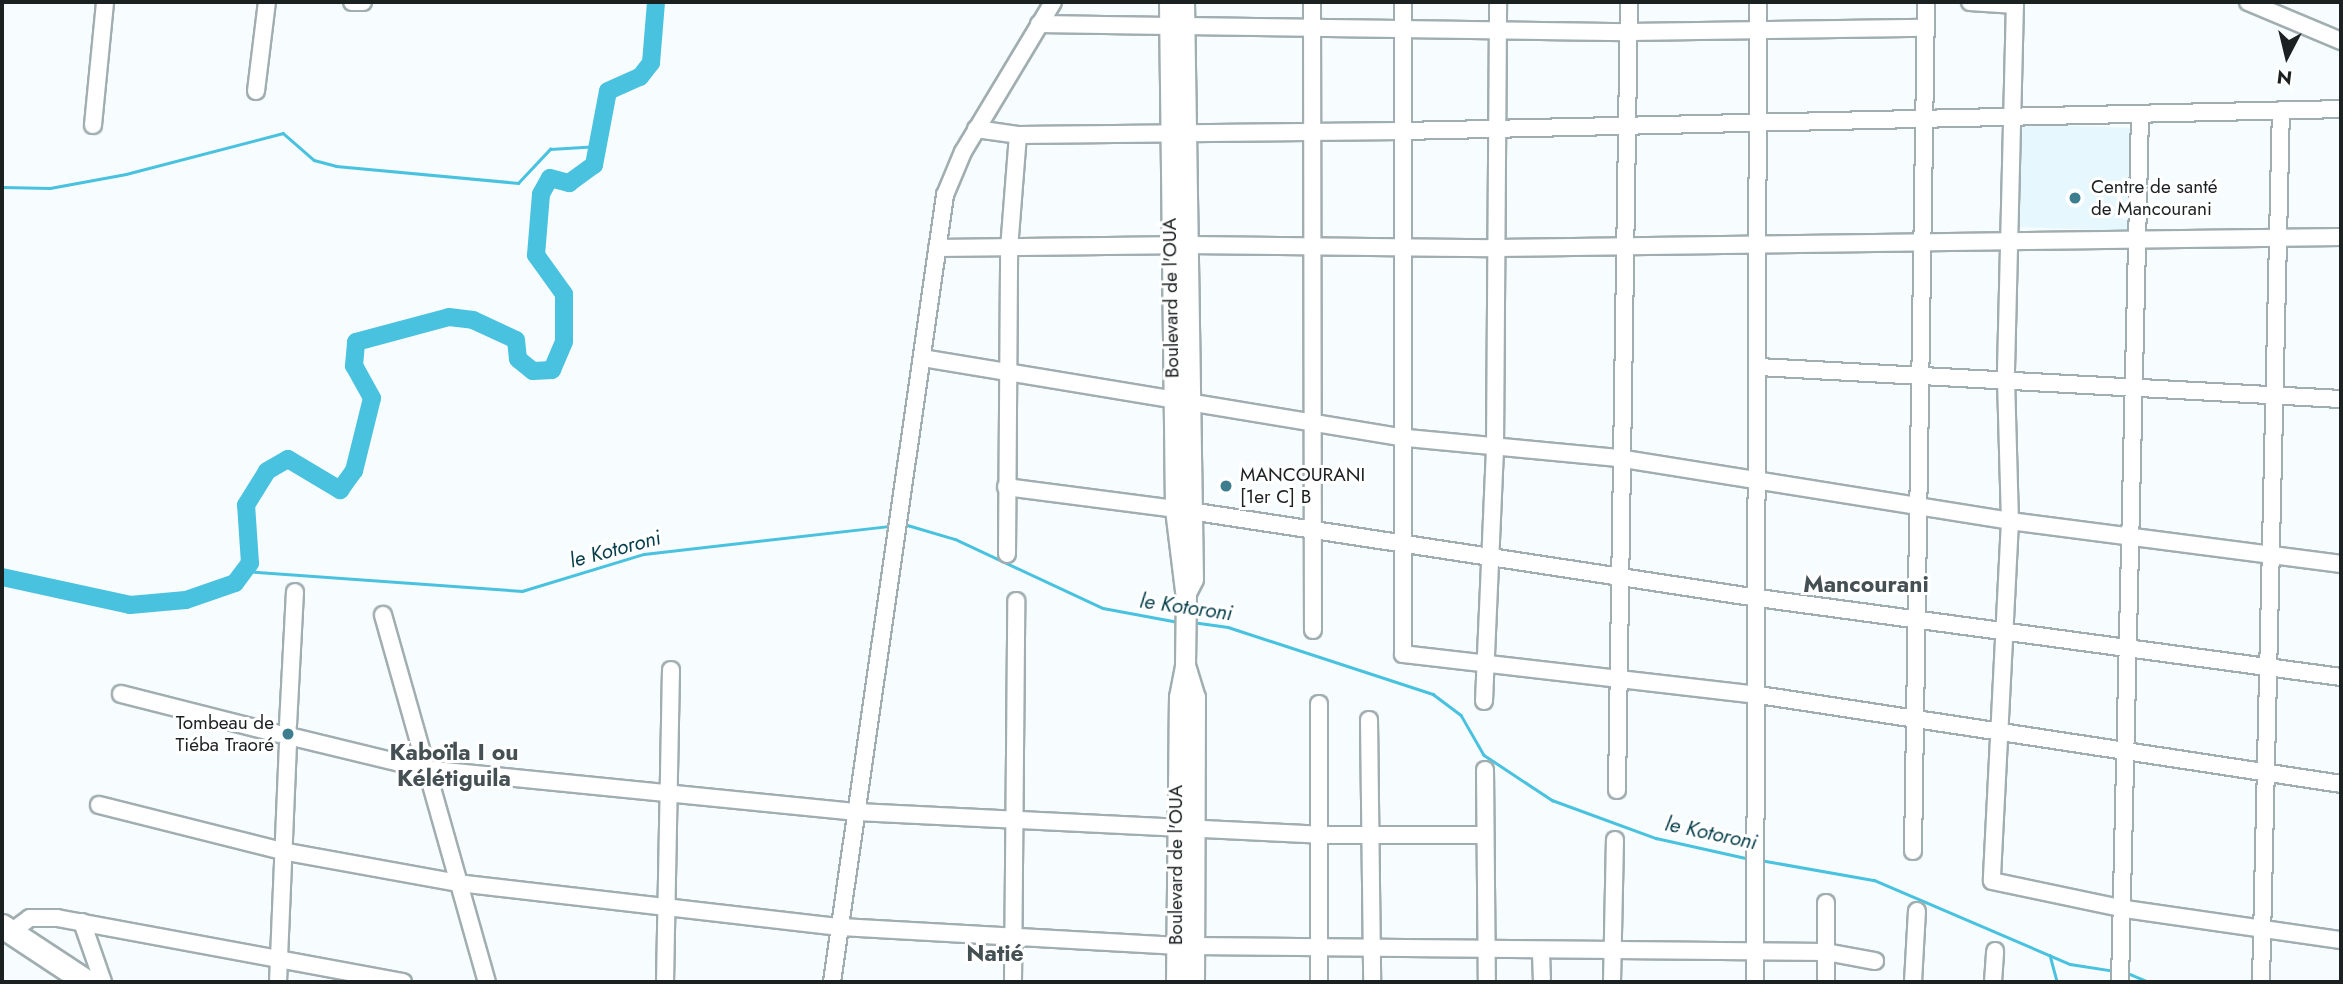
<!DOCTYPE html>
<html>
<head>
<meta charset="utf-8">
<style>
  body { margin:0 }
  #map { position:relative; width:2343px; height:984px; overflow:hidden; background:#f7fcfe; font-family:Jost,sans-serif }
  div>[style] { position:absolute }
  .built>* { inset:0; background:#e6f8fd; transform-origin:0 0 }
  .stream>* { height:2.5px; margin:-1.25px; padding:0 1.25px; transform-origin:1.25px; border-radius:1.25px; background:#48c2df }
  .river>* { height:18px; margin:-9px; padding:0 9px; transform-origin:9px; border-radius:9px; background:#48c2df }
  .roads { filter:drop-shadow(2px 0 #a1aeb1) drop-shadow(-2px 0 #a1aeb1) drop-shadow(0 2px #a1aeb1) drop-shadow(0 -2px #a1aeb1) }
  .minor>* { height:16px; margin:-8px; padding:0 8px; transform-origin:8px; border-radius:8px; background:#fff }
  .major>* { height:19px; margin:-9.5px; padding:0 9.5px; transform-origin:9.5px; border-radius:9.5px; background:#fff }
  .highway>* { height:23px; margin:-11.5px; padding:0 11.5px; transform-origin:11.5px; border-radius:11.5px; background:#fff }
  .dots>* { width:19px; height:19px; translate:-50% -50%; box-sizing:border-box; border:4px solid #fff; border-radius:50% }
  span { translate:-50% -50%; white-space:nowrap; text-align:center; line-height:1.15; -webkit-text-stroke:6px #fff; paint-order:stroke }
  .poi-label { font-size:19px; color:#1b2021 }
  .left { translate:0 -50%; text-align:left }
  .right { translate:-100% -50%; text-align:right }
  .street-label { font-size:19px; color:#1b2021 }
  .water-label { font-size:21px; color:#053e4a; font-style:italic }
  .quarter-label { font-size:23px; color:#445053; font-weight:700 }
  .frame { position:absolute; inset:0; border:4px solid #1b2021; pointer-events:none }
  .north { position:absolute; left:2252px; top:21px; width:70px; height:70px; -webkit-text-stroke:5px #fff; paint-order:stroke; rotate:187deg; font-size:19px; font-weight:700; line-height:28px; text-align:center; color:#1b2021 }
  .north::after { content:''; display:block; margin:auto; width:24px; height:32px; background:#1b2021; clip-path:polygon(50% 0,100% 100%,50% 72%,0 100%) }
</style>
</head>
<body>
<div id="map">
  <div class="built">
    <i style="left:2017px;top:124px;width:115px;height:103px;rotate:2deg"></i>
  </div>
  <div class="stream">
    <i style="left:2px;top:187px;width:48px;rotate:1.2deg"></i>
    <i style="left:50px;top:188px;width:77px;rotate:-10.4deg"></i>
    <i style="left:126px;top:174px;width:162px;rotate:-14.6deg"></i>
    <i style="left:283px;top:133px;width:41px;rotate:41.1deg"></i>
    <i style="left:314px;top:160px;width:23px;rotate:15deg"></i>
    <i style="left:336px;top:166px;width:183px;rotate:5.3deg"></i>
    <i style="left:518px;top:183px;width:47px;rotate:-46.7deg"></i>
    <i style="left:550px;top:149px;width:49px;rotate:-3.5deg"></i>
    <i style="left:904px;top:524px;width:53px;rotate:16.4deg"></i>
    <i style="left:955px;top:539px;width:163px;rotate:25deg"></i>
    <i style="left:1103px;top:608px;width:76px;rotate:10.6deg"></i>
    <i style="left:244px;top:571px;width:279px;rotate:4.1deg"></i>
    <i style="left:522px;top:591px;width:127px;rotate:-16.9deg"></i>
    <i style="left:644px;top:554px;width:248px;rotate:-6.5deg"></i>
    <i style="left:1192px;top:622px;width:36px;rotate:8deg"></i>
    <i style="left:1228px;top:627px;width:216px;rotate:18.1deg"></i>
    <i style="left:1433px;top:694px;width:35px;rotate:37deg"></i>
    <i style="left:1461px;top:715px;width:46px;rotate:60.1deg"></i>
    <i style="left:1484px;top:755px;width:82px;rotate:33.5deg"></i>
    <i style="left:1552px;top:800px;width:111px;rotate:20.1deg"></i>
    <i style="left:1656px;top:838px;width:96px;rotate:12.6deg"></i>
    <i style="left:1760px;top:860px;width:116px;rotate:10deg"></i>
    <i style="left:1874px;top:880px;width:213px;rotate:23.2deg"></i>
    <i style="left:2070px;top:964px;width:46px;rotate:8.8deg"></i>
    <i style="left:2050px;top:955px;width:28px;rotate:75deg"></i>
    <i style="left:2125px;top:972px;width:25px;rotate:23deg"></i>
  </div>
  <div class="river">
    <i style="left:2px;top:577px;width:131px;rotate:12.3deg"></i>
    <i style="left:130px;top:605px;width:56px;rotate:-5.1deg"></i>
    <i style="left:186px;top:600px;width:52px;rotate:-19.1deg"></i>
    <i style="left:235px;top:583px;width:25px;rotate:-53deg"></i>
    <i style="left:250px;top:563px;width:58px;rotate:-93.9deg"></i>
    <i style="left:246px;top:505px;width:40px;rotate:-58deg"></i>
    <i style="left:267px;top:471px;width:24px;rotate:-30deg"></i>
    <i style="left:288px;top:459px;width:61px;rotate:30.8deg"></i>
    <i style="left:340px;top:490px;width:24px;rotate:-54deg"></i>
    <i style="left:354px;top:471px;width:75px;rotate:-76.1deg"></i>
    <i style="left:372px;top:398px;width:37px;rotate:-119deg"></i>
    <i style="left:354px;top:366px;width:24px;rotate:-85deg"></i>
    <i style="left:356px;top:342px;width:96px;rotate:-15deg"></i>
    <i style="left:449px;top:317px;width:24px;rotate:7deg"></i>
    <i style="left:473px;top:320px;width:47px;rotate:24.9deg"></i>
    <i style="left:516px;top:340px;width:19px;rotate:84deg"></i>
    <i style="left:518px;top:359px;width:19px;rotate:39deg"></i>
    <i style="left:533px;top:371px;width:19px;rotate:-3deg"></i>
    <i style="left:552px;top:370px;width:30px;rotate:-67deg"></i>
    <i style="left:564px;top:342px;width:48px;rotate:-90deg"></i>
    <i style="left:564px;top:294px;width:48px;rotate:-125.7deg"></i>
    <i style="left:536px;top:255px;width:61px;rotate:-85.3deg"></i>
    <i style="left:541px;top:194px;width:18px;rotate:-61deg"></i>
    <i style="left:550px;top:178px;width:20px;rotate:15deg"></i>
    <i style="left:569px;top:183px;width:31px;rotate:-36deg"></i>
    <i style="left:594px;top:165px;width:75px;rotate:-79.3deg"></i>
    <i style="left:608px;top:91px;width:35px;rotate:-24deg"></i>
    <i style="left:640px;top:77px;width:18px;rotate:-52deg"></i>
    <i style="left:651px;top:63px;width:61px;rotate:-85.3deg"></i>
  </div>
  <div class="roads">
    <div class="minor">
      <i style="left:352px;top:2px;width:11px"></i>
      <i style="left:1312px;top:2px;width:628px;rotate:89.91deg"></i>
      <i style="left:1403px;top:2px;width:652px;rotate:90deg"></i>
      <i style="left:1403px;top:654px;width:358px;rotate:6.6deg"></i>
      <i style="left:1759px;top:695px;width:589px;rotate:8.69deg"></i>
      <i style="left:1970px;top:2px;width:45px;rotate:3.8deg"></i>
      <i style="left:2015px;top:2px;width:377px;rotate:91.4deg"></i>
      <i style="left:2006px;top:379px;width:142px;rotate:88.4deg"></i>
      <i style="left:2010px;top:521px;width:360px;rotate:92.9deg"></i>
      <i style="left:1992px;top:881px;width:136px;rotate:11.9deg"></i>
      <i style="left:2125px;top:909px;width:218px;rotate:8.2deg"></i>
      <i style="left:2248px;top:2px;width:101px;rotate:22.8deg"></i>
      <i style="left:1039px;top:24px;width:130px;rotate:0.9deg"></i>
      <i style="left:1184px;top:26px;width:445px;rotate:0.8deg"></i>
      <i style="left:1629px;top:32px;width:297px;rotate:-0.8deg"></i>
      <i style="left:256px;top:91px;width:90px;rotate:-83deg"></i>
      <i style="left:93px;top:125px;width:124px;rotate:-84.4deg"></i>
      <i style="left:976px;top:129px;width:42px;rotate:8.1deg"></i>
      <i style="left:1018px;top:135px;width:385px;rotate:-0.6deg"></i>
      <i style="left:1403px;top:131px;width:938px;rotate:-1.34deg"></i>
      <i style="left:1187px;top:245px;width:310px;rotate:0.6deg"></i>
      <i style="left:1497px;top:248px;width:844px;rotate:-0.75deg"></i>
      <i style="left:937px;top:248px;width:232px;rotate:-0.7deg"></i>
      <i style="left:922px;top:358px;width:492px;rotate:9.4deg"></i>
      <i style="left:1407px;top:438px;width:212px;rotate:5.4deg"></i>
      <i style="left:1618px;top:458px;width:397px;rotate:9.1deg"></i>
      <i style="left:2010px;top:521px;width:334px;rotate:7.4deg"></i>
      <i style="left:1759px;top:367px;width:583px;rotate:3.15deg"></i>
      <i style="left:1006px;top:487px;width:170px;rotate:7.4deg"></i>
      <i style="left:1190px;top:511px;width:575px;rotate:8.71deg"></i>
      <i style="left:1758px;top:598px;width:588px;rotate:7.72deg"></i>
      <i style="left:1007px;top:554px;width:305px;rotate:-89.6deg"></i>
      <i style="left:1009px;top:249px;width:114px;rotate:-85.5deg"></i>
      <i style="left:383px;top:615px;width:381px;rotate:74.2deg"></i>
      <i style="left:121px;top:694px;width:163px;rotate:14.2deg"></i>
      <i style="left:1484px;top:701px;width:254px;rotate:-87.5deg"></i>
      <i style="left:1495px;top:447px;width:445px;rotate:-89.6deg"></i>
      <i style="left:1319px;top:704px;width:278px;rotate:90deg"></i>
      <i style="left:1369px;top:720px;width:262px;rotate:89.3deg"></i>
      <i style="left:288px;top:725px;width:133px;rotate:-87deg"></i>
      <i style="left:297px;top:738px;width:132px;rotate:13.6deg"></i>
      <i style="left:425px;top:769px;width:434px;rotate:5.7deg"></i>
      <i style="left:857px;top:812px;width:464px;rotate:2.8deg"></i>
      <i style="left:1320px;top:835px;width:165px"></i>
      <i style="left:1485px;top:770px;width:212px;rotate:89.5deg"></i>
      <i style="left:1617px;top:790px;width:788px;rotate:-89.13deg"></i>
      <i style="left:99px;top:805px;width:189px;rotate:14.1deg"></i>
      <i style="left:282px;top:851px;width:179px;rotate:10.3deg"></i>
      <i style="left:458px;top:883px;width:385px;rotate:6.6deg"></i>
      <i style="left:840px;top:927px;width:336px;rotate:3.2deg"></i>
      <i style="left:1913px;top:851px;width:849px;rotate:-89.12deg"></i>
      <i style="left:1826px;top:903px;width:79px;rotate:90deg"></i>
      <i style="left:82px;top:922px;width:64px;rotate:70.7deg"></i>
      <i style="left:10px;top:933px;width:25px;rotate:-37deg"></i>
      <i style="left:30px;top:918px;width:27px"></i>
      <i style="left:57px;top:918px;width:352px;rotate:10.5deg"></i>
      <i style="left:1193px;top:946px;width:633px;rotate:0.54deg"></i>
      <i style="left:1826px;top:952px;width:50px;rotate:10.4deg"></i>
      <i style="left:1541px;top:953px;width:29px;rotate:88deg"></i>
      <i style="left:278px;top:982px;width:238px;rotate:-87.6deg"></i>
      <i style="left:665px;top:982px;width:312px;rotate:-88.9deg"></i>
      <i style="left:832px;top:982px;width:795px;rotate:-81.83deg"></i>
      <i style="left:945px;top:195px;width:47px;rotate:-67.3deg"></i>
      <i style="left:963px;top:152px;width:175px;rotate:-59deg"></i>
      <i style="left:1013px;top:982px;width:381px;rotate:-89.5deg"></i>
      <i style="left:1612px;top:982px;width:142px;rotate:-88.8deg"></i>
      <i style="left:1755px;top:982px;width:980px;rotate:-89.82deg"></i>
      <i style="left:1913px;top:982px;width:71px;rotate:-86.8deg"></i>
      <i style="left:1993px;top:982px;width:31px;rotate:-86deg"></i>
      <i style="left:2120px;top:982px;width:867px;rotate:-88.68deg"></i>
      <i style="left:2261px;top:982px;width:872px;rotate:-88.69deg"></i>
    </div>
    <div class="major">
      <i style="left:1169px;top:2px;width:507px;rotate:89.32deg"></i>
      <i style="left:1175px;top:509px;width:83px;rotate:83deg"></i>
      <i style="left:1184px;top:2px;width:577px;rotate:89.11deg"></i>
      <i style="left:1193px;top:579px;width:16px;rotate:117deg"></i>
      <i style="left:1186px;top:593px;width:72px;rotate:90.8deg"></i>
      <i style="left:1185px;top:665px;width:34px;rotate:73deg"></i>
      <i style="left:1195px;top:697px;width:285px;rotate:90.2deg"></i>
      <i style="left:1176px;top:982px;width:285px;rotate:-89.4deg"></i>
      <i style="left:1179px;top:697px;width:32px;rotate:-79deg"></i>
    </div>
    <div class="highway">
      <i style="left:2px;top:926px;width:102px;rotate:33.4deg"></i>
    </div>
  </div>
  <div class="dots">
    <i style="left:2075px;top:198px;background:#3c7e8f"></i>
    <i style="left:1226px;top:486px;background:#3c7e8f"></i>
    <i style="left:288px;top:734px;background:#3c7e8f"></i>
  </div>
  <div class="poi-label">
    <span class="left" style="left:2091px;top:198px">Centre de santé<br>de Mancourani</span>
    <span class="left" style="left:1240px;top:486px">MANCOURANI<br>[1er C] B</span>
    <span class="right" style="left:274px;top:734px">Tombeau de<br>Tiéba Traoré</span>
  </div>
  <div class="street-label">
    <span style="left:1171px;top:298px;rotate:-91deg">Boulevard de l'OUA</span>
    <span style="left:1176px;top:865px;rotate:-90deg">Boulevard de l'OUA</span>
  </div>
  <div class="water-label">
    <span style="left:615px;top:549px;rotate:-15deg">le Kotoroni</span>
    <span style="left:1186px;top:607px;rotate:8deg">le Kotoroni</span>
    <span style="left:1711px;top:833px;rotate:12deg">le Kotoroni</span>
  </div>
  <div class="quarter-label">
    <span style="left:1866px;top:584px">Mancourani</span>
    <span style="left:454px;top:765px">Kaboïla I ou<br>Kélétiguila</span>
    <span style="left:995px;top:953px">Natié</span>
  </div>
  <div class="frame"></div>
  <div class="north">N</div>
</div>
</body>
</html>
